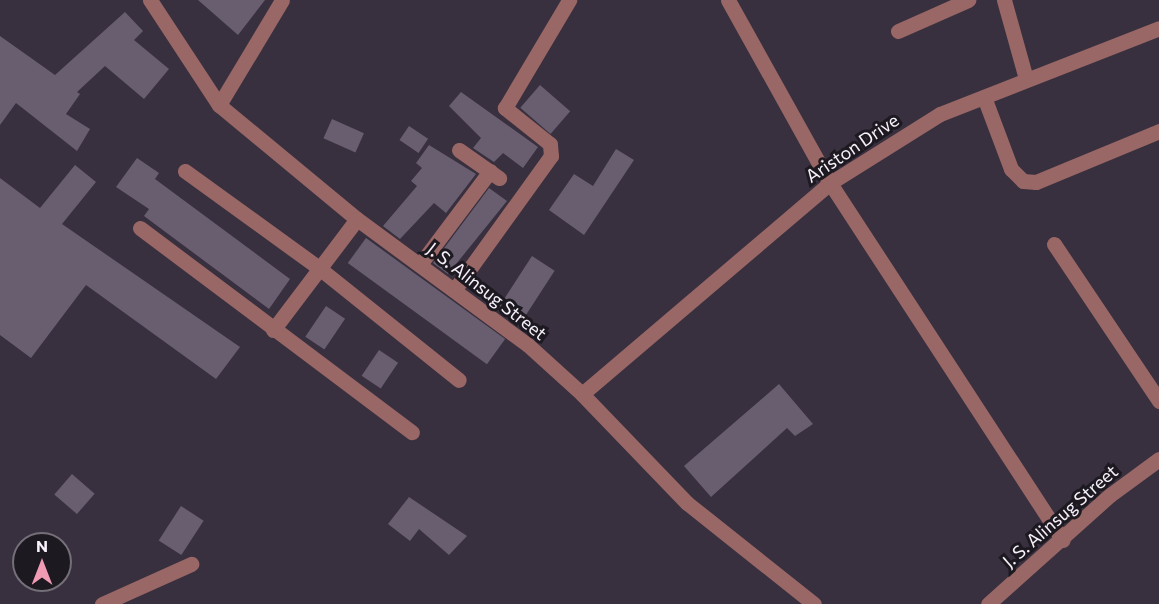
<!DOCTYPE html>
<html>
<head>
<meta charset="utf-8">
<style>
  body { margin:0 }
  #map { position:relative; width:1159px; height:604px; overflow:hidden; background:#382f3f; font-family:Commissioner,sans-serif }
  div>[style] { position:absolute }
  .building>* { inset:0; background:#685e70; transform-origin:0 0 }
  .minor>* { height:15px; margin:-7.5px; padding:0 7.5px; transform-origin:7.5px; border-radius:7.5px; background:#996765 }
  span { translate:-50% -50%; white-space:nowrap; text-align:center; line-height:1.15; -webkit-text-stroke:6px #1d1920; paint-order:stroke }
  .street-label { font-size:18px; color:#f7f1fb }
  .north { position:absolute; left:12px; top:532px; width:60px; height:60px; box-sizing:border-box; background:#1d1920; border:2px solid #746f78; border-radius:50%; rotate:0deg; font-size:16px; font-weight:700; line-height:24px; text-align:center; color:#f7f1fb }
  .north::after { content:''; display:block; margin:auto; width:21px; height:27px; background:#f19ab4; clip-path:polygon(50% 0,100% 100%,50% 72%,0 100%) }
</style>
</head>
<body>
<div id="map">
  <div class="building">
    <i style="clip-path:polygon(198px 0,265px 0,238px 35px)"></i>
    <i style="clip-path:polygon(125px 12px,143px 31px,134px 40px,169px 69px,144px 99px,105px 66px,77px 92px,80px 94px,66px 114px,90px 129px,77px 151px,16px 103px,0 125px,0 36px,55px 75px)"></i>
    <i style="left:540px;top:85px;width:40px;height:30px;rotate:41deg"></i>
    <i style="clip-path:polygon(461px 92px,538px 147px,523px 168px,503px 153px,494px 162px,473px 148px,481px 138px,449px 106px)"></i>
    <i style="left:332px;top:119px;width:35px;height:21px;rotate:24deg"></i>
    <i style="left:409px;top:126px;width:23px;height:17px;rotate:34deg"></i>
    <i style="clip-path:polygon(429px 145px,476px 174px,446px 213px,434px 203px,400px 239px,383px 226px,417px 186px,411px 181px,422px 168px,416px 163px)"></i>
    <i style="clip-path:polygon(616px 149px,634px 160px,584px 235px,549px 210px,574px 174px,593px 186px)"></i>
    <i style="clip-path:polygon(137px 158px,159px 173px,155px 179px,290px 279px,269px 309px,144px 216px,149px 209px,116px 187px)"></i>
    <i style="clip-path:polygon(75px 165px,96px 182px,62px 224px,240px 347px,216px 379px,86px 285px,31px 358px,0 335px,0 178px,40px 208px)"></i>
    <i style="clip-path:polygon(489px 188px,507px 201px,448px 274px,433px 263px)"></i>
    <i style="left:366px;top:238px;width:172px;height:31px;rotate:36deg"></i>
    <i style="left:532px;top:256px;width:27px;height:64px;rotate:33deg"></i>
    <i style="left:326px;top:306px;width:23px;height:37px;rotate:34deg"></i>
    <i style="left:379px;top:350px;width:23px;height:31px;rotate:34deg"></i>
    <i style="clip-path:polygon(779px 384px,813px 424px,795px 436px,787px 428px,711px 497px,684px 466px)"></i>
    <i style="left:72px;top:474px;width:30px;height:27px;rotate:41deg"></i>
    <i style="clip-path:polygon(409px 497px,467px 536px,449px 555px,419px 529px,410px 541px,388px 524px)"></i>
    <i style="left:181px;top:506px;width:27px;height:41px;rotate:33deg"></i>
  </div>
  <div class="minor">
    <i style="left:150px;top:0;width:126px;rotate:56.7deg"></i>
    <i style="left:219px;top:105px;width:179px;rotate:39.6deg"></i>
    <i style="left:357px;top:219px;width:212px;rotate:36.4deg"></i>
    <i style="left:528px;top:345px;width:73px;rotate:42.2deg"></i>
    <i style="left:582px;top:394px;width:151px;rotate:46.1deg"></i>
    <i style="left:687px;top:503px;width:162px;rotate:38.5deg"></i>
    <i style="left:728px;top:0;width:210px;rotate:60.9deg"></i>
    <i style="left:830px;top:183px;width:426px;rotate:56.9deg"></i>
    <i style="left:1004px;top:0;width:82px;rotate:74.4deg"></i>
    <i style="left:898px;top:31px;width:77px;rotate:-23.9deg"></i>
    <i style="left:984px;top:97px;width:77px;rotate:69.4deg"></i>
    <i style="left:1011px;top:169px;width:17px;rotate:45deg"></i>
    <i style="left:1023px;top:181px;width:13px;rotate:4deg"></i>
    <i style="left:1036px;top:182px;width:133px;rotate:-22.5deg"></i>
    <i style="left:219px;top:105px;width:122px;rotate:-59deg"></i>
    <i style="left:459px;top:150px;width:49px;rotate:35deg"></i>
    <i style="left:185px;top:171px;width:165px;rotate:35.9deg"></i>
    <i style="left:319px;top:268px;width:179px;rotate:38.7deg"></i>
    <i style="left:140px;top:228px;width:340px;rotate:36.9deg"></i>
    <i style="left:1054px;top:244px;width:189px;rotate:56.2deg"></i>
    <i style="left:421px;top:263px;width:115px;rotate:-53.1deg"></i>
    <i style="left:455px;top:289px;width:164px;rotate:-54.2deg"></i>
    <i style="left:551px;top:156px;width:12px;rotate:-95deg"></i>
    <i style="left:550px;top:144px;width:58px;rotate:-141.3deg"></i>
    <i style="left:505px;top:108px;width:126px;rotate:-59.3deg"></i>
    <i style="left:273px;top:330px;width:139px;rotate:-52.9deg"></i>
    <i style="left:582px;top:394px;width:326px;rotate:-40.4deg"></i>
    <i style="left:830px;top:183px;width:130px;rotate:-32.1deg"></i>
    <i style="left:940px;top:114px;width:235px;rotate:-21.4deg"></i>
    <i style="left:102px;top:604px;width:98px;rotate:-24.2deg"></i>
    <i style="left:988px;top:604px;width:164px;rotate:-41.8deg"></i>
    <i style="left:1110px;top:495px;width:61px;rotate:-36.3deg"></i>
  </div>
  <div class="street-label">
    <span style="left:852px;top:148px;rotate:-34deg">Ariston Drive</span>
    <span style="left:487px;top:291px;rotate:38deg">J. S. Alinsug Street</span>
    <span style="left:1060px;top:516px;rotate:-41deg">J. S. Alinsug Street</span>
  </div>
  <div class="north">N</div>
</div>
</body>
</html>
